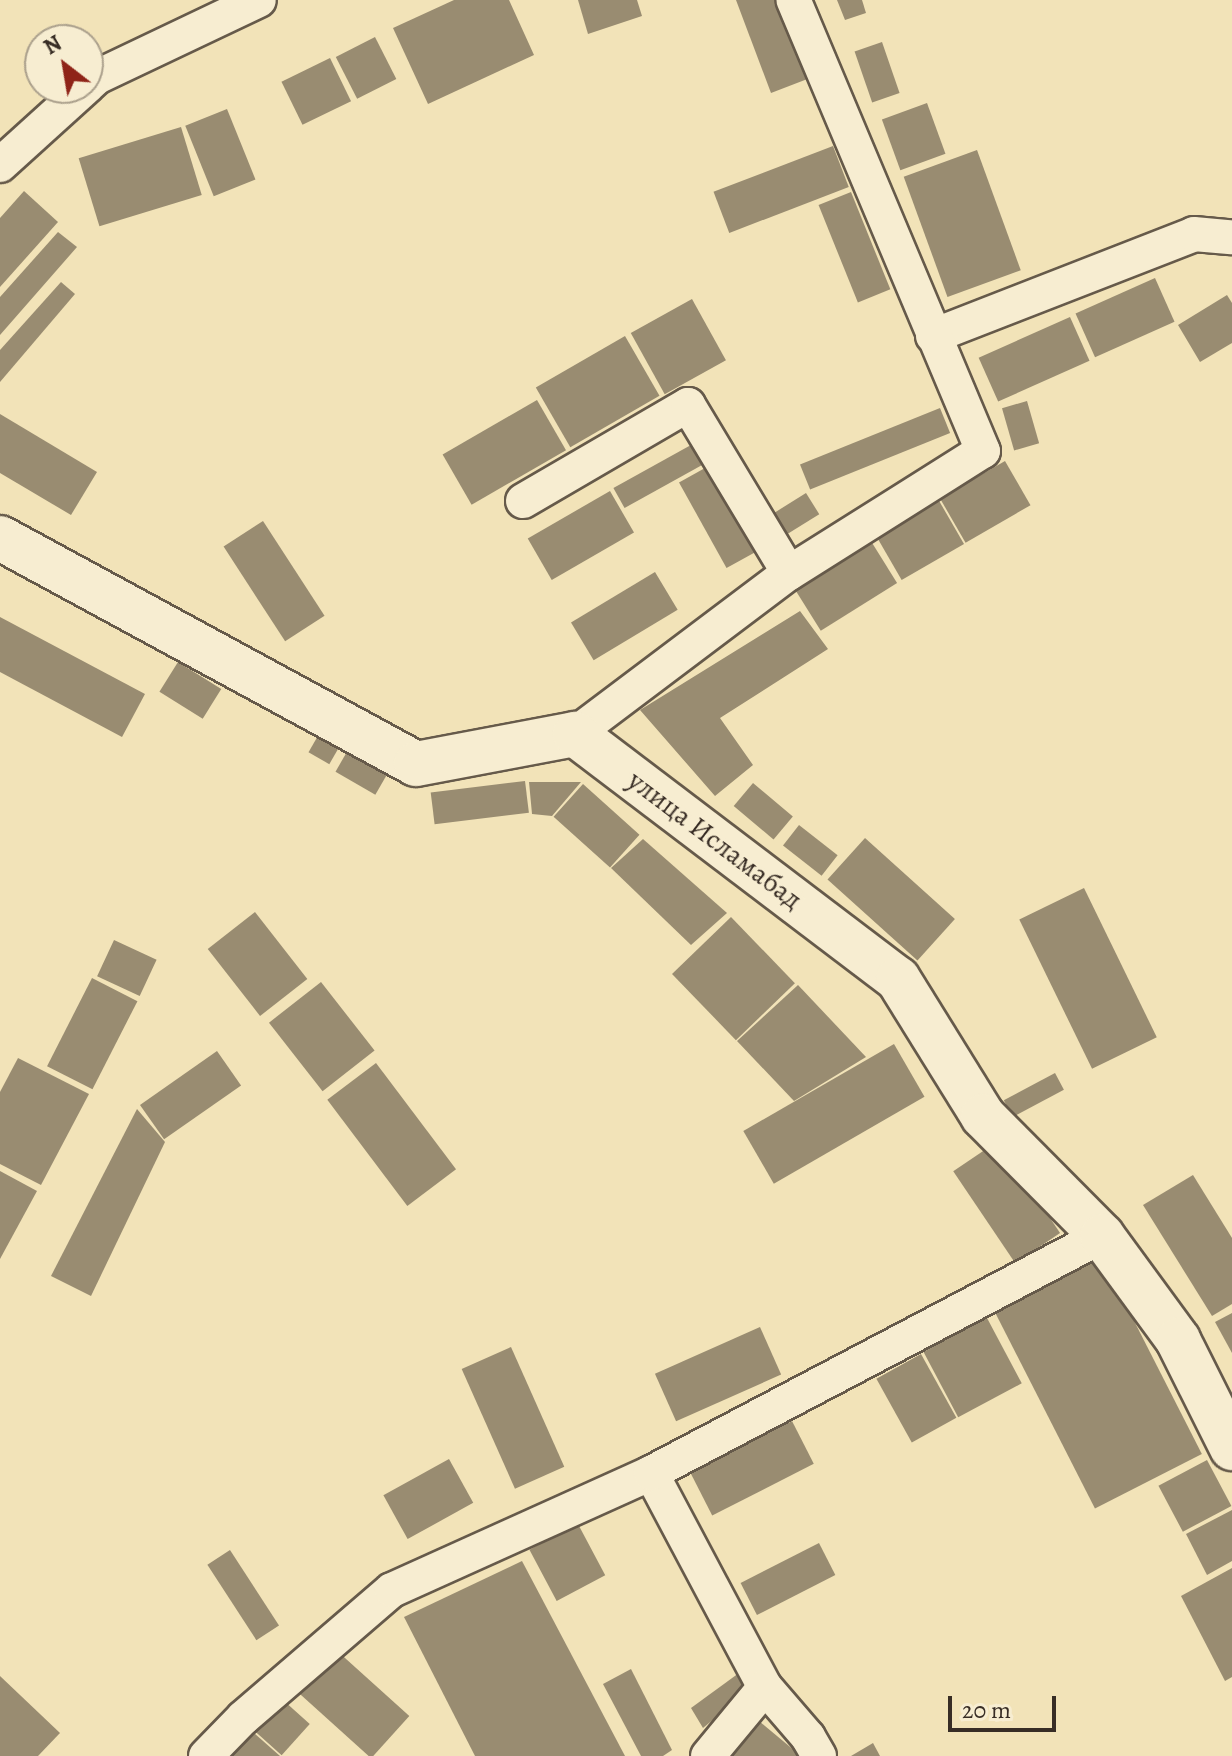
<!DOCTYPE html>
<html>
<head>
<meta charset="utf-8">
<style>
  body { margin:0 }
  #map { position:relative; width:1232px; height:1756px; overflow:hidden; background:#f2e3b8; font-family:Alegreya,serif }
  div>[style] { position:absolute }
  .building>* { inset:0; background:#998c71; transform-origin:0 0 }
  .roads { filter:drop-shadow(2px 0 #665a4a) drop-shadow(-2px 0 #665a4a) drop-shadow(0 2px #665a4a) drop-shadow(0 -2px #665a4a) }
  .minor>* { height:34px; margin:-17px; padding:0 17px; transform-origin:17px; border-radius:17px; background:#f7edd1 }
  .tertiary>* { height:44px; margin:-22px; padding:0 22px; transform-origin:22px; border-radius:22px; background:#f7edd1 }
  span { translate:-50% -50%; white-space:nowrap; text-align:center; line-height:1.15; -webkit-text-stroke:6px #f7edd1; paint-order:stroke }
  .street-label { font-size:28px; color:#382d25 }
  .north { position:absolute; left:24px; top:24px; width:80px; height:80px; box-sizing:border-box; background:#f7edd1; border:2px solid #aba08c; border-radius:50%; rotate:329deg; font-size:22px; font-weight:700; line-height:32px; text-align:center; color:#382d25 }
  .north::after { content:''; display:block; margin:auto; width:28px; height:36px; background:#8f2418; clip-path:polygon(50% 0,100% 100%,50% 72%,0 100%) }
  .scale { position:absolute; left:948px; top:1696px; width:108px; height:36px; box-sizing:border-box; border:4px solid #382d25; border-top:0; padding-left:10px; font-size:24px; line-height:28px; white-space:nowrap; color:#382d25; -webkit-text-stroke:6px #f7edd1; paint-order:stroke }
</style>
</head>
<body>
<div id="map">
  <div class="building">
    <i style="clip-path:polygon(454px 0,509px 0,534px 55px,428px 104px,393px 28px)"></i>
    <i style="clip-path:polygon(578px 0,637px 0,642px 16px,588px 34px)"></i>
    <i style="clip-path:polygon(736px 0,780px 0,810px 78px,771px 93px)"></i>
    <i style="clip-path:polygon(837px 0,862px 0,866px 13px,845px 20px)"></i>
    <i style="left:375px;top:37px;width:47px;height:44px;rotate:63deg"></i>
    <i style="left:882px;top:42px;width:54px;height:29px;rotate:71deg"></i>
    <i style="left:330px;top:58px;width:48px;height:54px;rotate:64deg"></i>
    <i style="left:927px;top:103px;width:54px;height:48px;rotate:70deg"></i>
    <i style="left:227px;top:109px;width:76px;height:45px;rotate:68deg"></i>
    <i style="left:181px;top:127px;width:71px;height:107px;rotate:73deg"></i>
    <i style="left:833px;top:146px;width:44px;height:128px;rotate:69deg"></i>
    <i style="left:977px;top:150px;width:128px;height:78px;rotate:70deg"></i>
    <i style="clip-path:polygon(24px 191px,58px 222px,0 287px,0 218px)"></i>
    <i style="left:851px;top:192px;width:105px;height:35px;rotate:68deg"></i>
    <i style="clip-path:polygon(58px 232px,77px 247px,0 335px,0 297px)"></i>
    <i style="left:1155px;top:278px;width:48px;height:87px;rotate:66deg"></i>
    <i style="clip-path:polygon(61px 282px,75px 294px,0 382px,0 350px)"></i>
    <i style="clip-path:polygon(1227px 295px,1232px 303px,1232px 343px,1200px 362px,1178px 325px)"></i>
    <i style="left:692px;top:299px;width:70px;height:70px;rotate:61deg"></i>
    <i style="left:1070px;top:317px;width:48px;height:100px;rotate:66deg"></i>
    <i style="left:625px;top:336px;width:69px;height:103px;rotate:60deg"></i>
    <i style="left:537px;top:400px;width:58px;height:109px;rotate:60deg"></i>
    <i style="left:1027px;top:401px;width:44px;height:26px;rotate:74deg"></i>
    <i style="left:940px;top:408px;width:27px;height:151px;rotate:68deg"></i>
    <i style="clip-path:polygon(0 414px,97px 472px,71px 515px,0 473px)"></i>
    <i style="left:700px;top:440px;width:23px;height:99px;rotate:61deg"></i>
    <i style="left:1005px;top:461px;width:51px;height:75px;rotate:60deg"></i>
    <i style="left:714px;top:463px;width:98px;height:40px;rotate:61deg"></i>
    <i style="left:610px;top:491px;width:48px;height:95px;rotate:60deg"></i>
    <i style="left:806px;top:493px;width:25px;height:39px;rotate:58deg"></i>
    <i style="left:938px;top:499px;width:52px;height:72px;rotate:60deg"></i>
    <i style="left:263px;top:521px;width:113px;height:47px;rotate:57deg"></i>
    <i style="left:869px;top:538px;width:53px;height:90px;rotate:58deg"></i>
    <i style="left:655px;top:572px;width:44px;height:98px;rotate:59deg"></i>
    <i style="clip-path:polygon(800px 611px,828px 649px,720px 718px,753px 765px,715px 796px,640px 710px)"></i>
    <i style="clip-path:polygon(0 617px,145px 694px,122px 737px,0 672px)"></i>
    <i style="left:178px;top:662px;width:51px;height:35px;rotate:32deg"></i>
    <i style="left:319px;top:734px;width:24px;height:21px;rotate:30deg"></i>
    <i style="left:348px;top:750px;width:46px;height:25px;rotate:30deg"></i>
    <i style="left:525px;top:781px;width:32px;height:95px;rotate:83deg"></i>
    <i style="clip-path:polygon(529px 782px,581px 782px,552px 816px,532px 814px)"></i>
    <i style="left:753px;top:783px;width:52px;height:30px;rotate:40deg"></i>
    <i style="left:583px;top:784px;width:76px;height:44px;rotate:42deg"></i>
    <i style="left:799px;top:825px;width:49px;height:26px;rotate:38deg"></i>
    <i style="left:865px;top:838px;width:121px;height:56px;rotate:42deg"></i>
    <i style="clip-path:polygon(643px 839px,727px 913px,691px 945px,611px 868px)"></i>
    <i style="left:1084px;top:888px;width:166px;height:72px;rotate:64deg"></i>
    <i style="left:255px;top:912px;width:85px;height:60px;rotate:52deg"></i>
    <i style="left:731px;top:917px;width:92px;height:82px;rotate:46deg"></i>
    <i style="left:114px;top:940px;width:47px;height:40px;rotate:25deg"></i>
    <i style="left:92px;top:978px;width:51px;height:99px;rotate:27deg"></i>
    <i style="left:321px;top:982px;width:87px;height:66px;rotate:52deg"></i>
    <i style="clip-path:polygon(798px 985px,866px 1057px,794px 1101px,737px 1041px)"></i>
    <i style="left:894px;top:1044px;width:61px;height:174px;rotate:60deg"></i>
    <i style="left:217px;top:1051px;width:42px;height:94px;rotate:55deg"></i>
    <i style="clip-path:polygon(18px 1058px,89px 1094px,41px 1185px,0 1164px,0 1092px)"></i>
    <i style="left:376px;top:1063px;width:133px;height:61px;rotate:53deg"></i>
    <i style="left:1055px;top:1073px;width:19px;height:58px;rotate:62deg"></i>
    <i style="clip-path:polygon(137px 1109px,165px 1142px,91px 1296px,51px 1276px)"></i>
    <i style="left:998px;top:1141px;width:111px;height:54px;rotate:56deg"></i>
    <i style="clip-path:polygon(0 1171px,37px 1191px,0 1259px)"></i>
    <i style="clip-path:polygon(1193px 1175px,1232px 1238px,1232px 1304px,1212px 1316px,1143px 1205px)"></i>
    <i style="left:1102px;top:1258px;width:220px;height:120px;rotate:63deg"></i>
    <i style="clip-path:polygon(1232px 1313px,1232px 1353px,1215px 1322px)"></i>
    <i style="left:987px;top:1318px;width:74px;height:72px;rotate:62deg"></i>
    <i style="left:760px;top:1327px;width:52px;height:115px;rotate:66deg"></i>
    <i style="left:511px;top:1347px;width:131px;height:54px;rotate:66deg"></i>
    <i style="left:921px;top:1354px;width:73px;height:51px;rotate:61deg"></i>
    <i style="left:792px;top:1421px;width:48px;height:114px;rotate:63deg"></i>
    <i style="left:449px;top:1459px;width:50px;height:75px;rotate:61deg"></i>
    <i style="left:1207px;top:1460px;width:52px;height:55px;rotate:62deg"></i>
    <i style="clip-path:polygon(1232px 1510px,1232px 1561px,1207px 1575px,1186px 1534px)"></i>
    <i style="left:578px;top:1524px;width:58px;height:55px;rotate:62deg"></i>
    <i style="left:819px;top:1543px;width:36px;height:88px;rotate:63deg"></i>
    <i style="left:230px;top:1550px;width:90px;height:27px;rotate:57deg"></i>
    <i style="clip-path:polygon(522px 1561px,625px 1756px,475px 1756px,404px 1617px)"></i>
    <i style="clip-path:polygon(1232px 1568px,1232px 1677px,1225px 1681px,1181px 1596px)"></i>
    <i style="left:335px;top:1649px;width:100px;height:57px;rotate:42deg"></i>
    <i style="clip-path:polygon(631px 1669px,672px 1750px,663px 1756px,641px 1756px,603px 1684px)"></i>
    <i style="clip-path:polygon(739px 1673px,749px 1690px,703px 1728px,691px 1708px)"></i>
    <i style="clip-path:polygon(0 1676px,60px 1733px,38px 1756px,0 1756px)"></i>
    <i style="left:283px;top:1700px;width:36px;height:42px;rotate:42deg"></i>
    <i style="clip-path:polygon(759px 1721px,801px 1756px,730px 1756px)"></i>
    <i style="clip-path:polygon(253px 1732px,280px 1756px,232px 1756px)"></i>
    <i style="clip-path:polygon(873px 1743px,880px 1756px,851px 1756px)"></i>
  </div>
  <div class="roads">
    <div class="minor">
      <i style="left:88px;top:85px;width:12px;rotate:-42deg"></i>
      <i style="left:97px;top:77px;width:179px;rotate:-25.4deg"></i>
      <i style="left:0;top:165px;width:115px;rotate:-42.2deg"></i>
      <i style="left:933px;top:336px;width:280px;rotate:-21.3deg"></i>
      <i style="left:1194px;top:234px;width:38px;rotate:5deg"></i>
      <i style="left:523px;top:501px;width:191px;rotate:-30.2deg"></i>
      <i style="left:688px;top:405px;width:196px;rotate:59deg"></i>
      <i style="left:575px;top:734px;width:268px;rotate:-37deg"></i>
      <i style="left:789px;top:573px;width:229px;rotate:-32.2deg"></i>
      <i style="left:983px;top:451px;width:489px;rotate:-112.8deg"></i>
      <i style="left:651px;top:1473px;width:242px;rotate:62deg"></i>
      <i style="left:765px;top:1687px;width:66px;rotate:49.3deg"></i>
      <i style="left:808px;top:1737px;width:22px;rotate:60deg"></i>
      <i style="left:206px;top:1756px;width:53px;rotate:-45.8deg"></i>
      <i style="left:243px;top:1718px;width:196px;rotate:-40.7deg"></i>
      <i style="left:392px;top:1590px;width:284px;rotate:-24.3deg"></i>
      <i style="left:651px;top:1473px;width:509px;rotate:-27.72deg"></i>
      <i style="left:708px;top:1756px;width:89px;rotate:-50.4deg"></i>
    </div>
    <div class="tertiary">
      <i style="left:0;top:538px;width:473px;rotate:28.5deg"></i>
      <i style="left:416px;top:764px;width:162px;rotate:-10.7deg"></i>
      <i style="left:575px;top:734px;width:405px;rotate:37.2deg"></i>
      <i style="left:898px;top:979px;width:161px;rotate:58.2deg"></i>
      <i style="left:983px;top:1116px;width:169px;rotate:45.2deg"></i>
      <i style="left:1102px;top:1236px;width:129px;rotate:53.8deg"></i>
      <i style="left:1178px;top:1340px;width:121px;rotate:63.4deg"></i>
    </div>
  </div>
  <div class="street-label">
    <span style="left:715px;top:840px;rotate:37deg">улица Исламабад</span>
  </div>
  <div class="north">N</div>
  <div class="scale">20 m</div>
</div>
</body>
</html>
